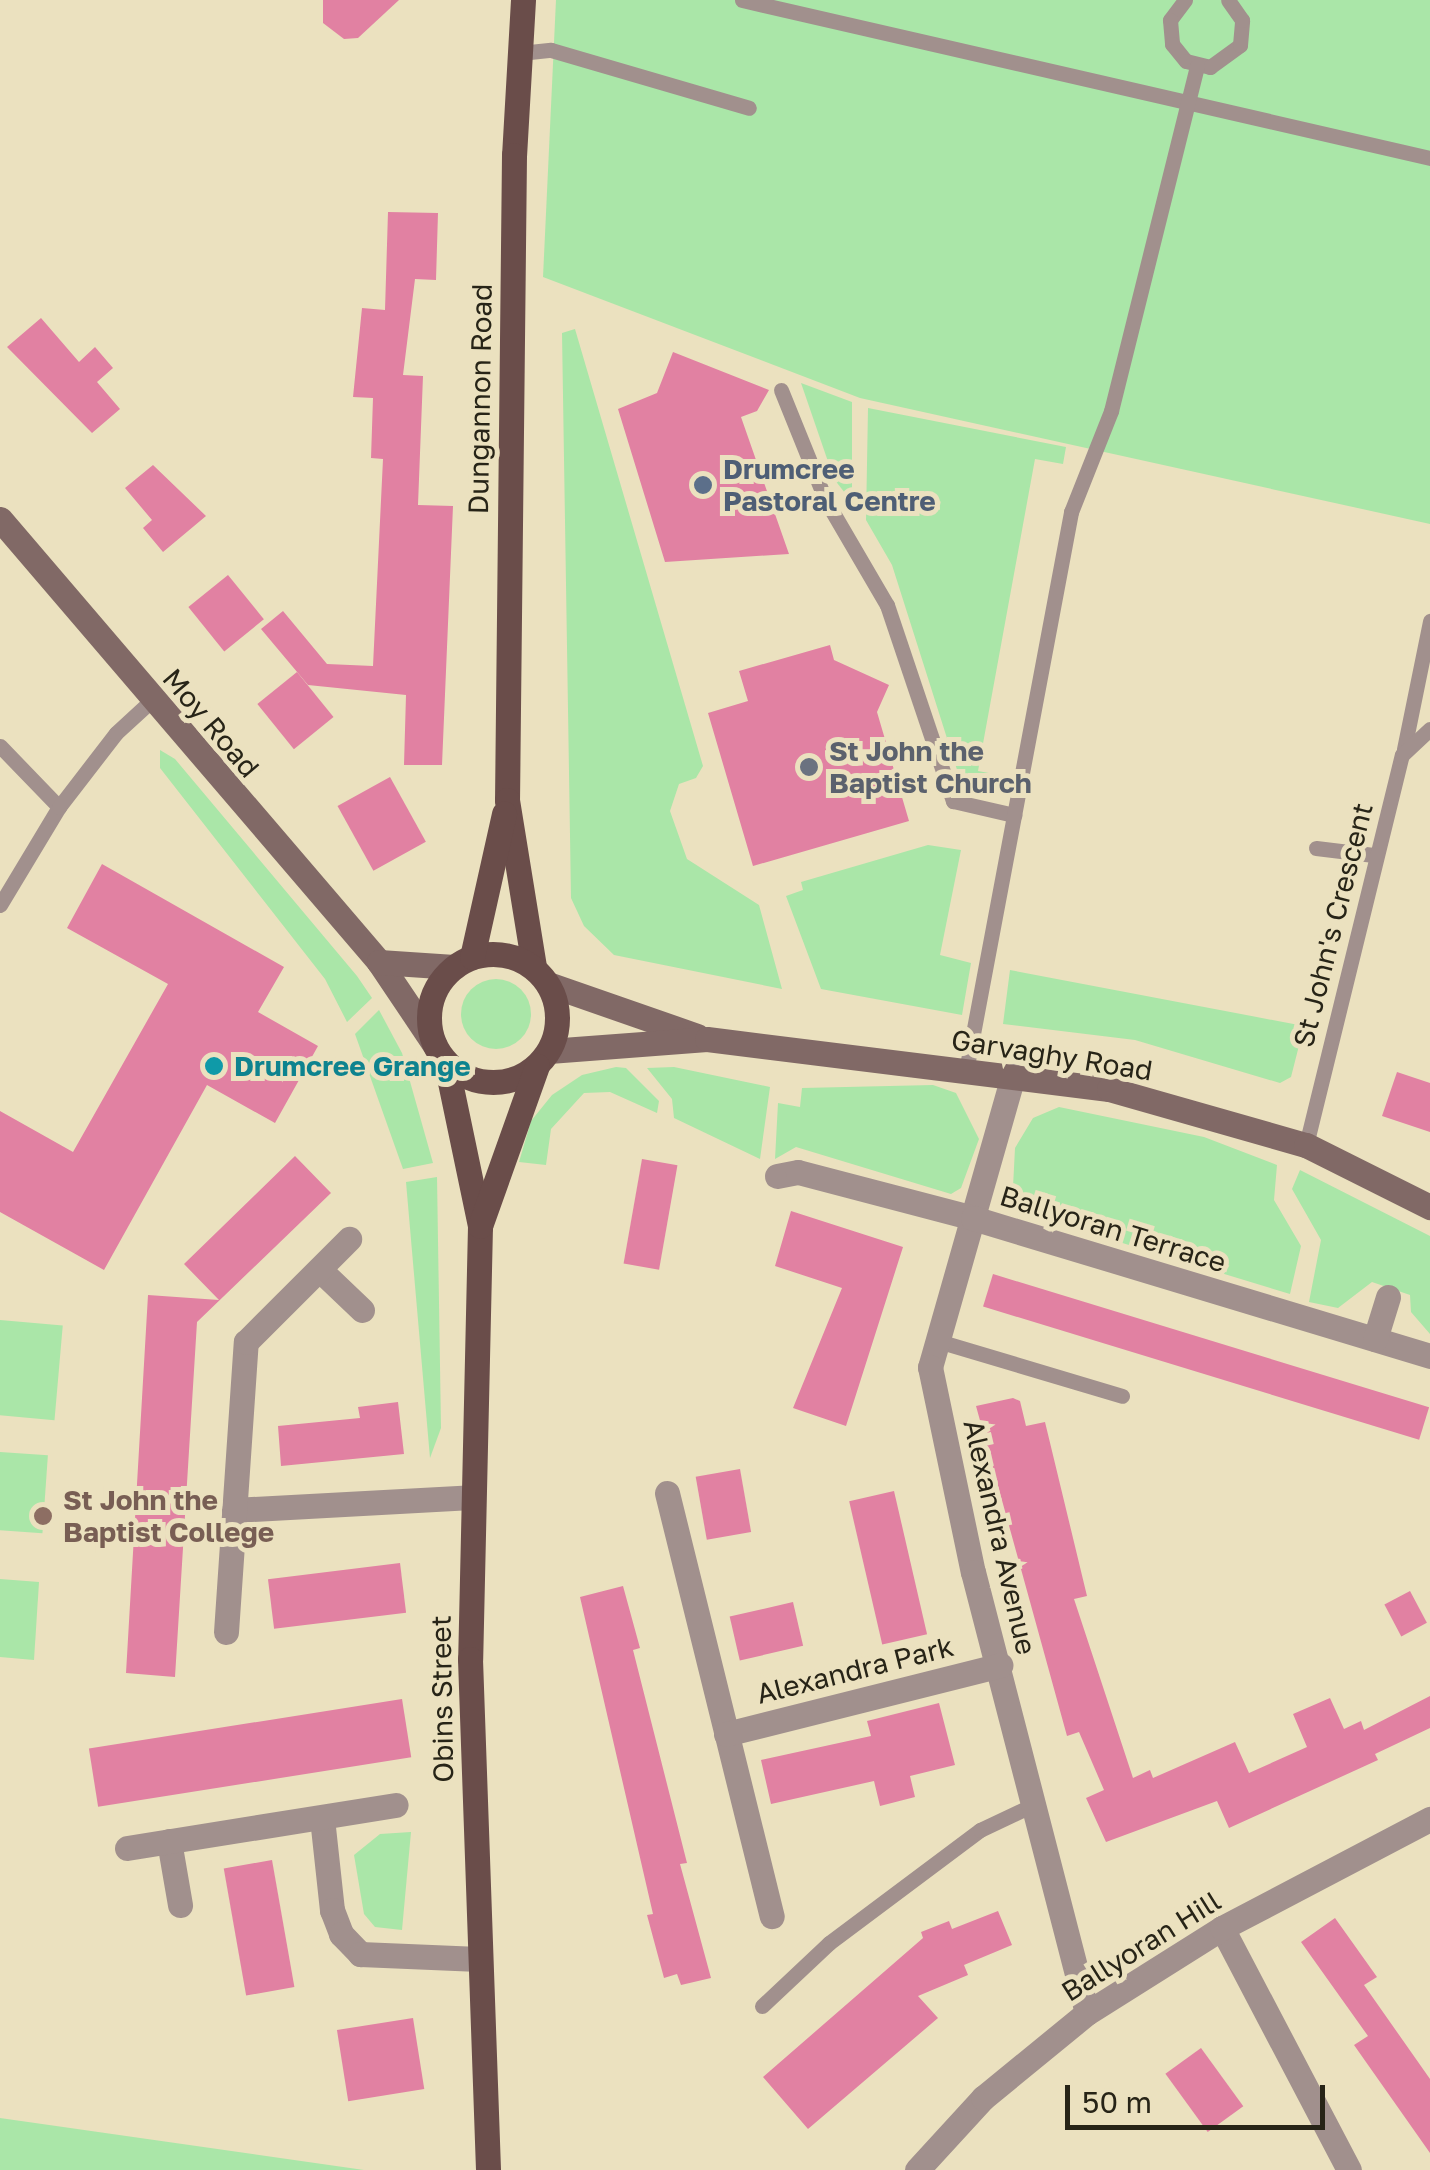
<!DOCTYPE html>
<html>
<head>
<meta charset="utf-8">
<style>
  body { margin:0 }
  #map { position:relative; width:1430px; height:2170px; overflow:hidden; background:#ebe1bf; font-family:"Golos Text",sans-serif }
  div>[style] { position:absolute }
  .green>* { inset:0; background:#aae6a8; transform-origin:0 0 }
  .round { border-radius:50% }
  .building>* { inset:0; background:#e181a2; transform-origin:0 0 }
  .service>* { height:15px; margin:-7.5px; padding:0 7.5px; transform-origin:7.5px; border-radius:7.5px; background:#a1908d }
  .minor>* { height:25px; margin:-12.5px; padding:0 12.5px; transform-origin:12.5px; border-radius:12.5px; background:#a1908d }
  .tertiary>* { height:25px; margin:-12.5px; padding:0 12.5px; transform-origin:12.5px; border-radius:12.5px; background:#a1908d }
  .secondary>* { height:25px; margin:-12.5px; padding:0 12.5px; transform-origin:12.5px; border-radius:12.5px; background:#816966 }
  .primary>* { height:25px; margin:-12.5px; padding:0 12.5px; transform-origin:12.5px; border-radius:12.5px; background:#6a4d4a }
  .primary>.ring { margin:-12.5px; padding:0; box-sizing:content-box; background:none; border:25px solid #6a4d4a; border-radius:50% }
  .dots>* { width:28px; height:28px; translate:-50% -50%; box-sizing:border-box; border:5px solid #ebe1bf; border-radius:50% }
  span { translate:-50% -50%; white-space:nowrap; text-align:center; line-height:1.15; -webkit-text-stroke:10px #ebe1bf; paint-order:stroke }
  .street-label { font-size:28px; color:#272417 }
  .service-label { font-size:28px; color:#4e5e75; font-weight:700 }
  .left { translate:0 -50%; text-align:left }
  .worship-label { font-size:28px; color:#5b616d; font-weight:700 }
  .culture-label { font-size:28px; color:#0d838f; font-weight:700 }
  .education-label { font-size:28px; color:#785e54; font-weight:700 }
  .scale { position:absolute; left:1065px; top:2085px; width:260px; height:45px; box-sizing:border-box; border:5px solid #272417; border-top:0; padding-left:12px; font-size:30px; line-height:35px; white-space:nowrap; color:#272417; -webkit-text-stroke:8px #ebe1bf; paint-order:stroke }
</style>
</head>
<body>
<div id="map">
  <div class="green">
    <i style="clip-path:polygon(556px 0,1430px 0,1430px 524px,860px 398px,543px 277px)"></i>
    <i style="clip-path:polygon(575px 329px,703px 766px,696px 778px,679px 784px,670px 811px,687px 859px,759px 905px,782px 989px,614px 955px,584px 926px,571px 898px,562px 333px)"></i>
    <i style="clip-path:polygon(801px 383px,852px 402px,852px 502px,834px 479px)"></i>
    <i style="clip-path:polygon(868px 408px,1066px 447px,1063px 464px,1035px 459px,978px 771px,1005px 776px,1001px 788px,990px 792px,959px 776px,892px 565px,866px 520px)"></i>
    <i style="clip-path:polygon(160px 750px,175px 759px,357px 976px,372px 998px,347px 1022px,325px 979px,160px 768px)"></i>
    <i style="clip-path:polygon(928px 845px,961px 850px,940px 955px,971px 963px,962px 1015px,821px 989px,786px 896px,803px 890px,801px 882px)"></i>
    <i style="clip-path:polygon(1010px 970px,1304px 1026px,1291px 1077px,1280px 1083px,1135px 1040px,1003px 1024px)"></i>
    <i class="round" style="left:461px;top:979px;width:70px;height:70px"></i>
    <i style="clip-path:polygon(379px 1010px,402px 1053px,433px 1163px,403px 1169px,355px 1034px)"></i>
    <i style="clip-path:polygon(616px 1067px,626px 1068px,659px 1101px,657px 1113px,610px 1092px,584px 1093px,551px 1129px,546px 1165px,519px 1162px,531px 1121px,552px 1095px,582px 1075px)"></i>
    <i style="clip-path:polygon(674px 1067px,770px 1087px,760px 1159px,674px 1118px,672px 1099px,647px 1068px)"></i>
    <i style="clip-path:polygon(933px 1085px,956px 1093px,979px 1139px,961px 1188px,951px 1194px,796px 1147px,775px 1159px,778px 1103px,800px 1107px,802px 1088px)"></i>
    <i style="clip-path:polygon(1059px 1107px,1204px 1137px,1277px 1165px,1274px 1200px,1301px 1246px,1290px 1294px,1037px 1217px,1013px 1187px,1015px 1148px,1033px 1118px)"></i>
    <i style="clip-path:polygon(1300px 1170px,1430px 1236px,1430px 1334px,1411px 1312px,1410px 1295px,1372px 1282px,1338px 1308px,1309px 1302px,1321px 1240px,1292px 1189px)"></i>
    <i style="clip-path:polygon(437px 1177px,441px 1428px,430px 1458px,406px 1182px)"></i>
    <i style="left:0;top:1320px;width:63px;height:95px;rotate:5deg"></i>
    <i style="left:0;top:1452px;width:48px;height:78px;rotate:4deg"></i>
    <i style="clip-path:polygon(0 1579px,39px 1582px,34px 1660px,0 1657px)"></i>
    <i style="clip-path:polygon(411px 1832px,402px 1930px,375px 1927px,364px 1914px,354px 1855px,380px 1834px)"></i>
    <i style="clip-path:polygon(0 2118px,364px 2170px,0 2170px)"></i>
  </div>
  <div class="building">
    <i style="clip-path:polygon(323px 0,399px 0,358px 38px,344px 39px,323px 23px)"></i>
    <i style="clip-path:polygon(388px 212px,438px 213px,436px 280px,415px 279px,403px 375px,423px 376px,418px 505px,453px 506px,442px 765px,404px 765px,406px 695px,308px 685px,261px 629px,283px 611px,327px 664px,373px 666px,383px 459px,371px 458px,373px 398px,353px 397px,362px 308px,385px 310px)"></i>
    <i style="clip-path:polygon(41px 318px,79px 362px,95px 347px,113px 368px,97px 382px,120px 409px,92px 433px,7px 347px)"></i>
    <i style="clip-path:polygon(673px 352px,769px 390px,757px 411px,741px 417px,789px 554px,665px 562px,618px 409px,657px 393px)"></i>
    <i style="clip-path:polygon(153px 465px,206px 516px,163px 552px,143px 528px,152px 520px,125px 488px)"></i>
    <i style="left:228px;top:575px;width:57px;height:51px;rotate:51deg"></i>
    <i style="clip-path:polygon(830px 645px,834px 660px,889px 685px,877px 712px,909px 821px,753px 866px,708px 713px,748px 701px,739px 671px)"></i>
    <i style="left:297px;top:672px;width:58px;height:51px;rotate:51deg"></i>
    <i style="left:390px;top:777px;width:74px;height:60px;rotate:61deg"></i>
    <i style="clip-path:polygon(102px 864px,284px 967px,258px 1012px,318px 1046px,275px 1123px,207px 1085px,104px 1270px,0 1212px,0 1111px,73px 1152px,168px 984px,67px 928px)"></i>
    <i style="clip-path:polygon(1397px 1072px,1430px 1083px,1430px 1132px,1382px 1116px)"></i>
    <i style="clip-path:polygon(295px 1156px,331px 1193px,197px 1322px,175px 1677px,126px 1673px,148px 1295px,219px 1300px,184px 1264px)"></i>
    <i style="left:642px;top:1159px;width:36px;height:106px;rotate:10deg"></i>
    <i style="clip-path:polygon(791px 1211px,903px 1247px,846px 1426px,793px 1408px,842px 1288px,775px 1266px)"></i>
    <i style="left:993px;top:1274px;width:456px;height:34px;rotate:17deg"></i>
    <i style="clip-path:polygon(1013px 1398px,1020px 1401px,1026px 1426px,1045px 1422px,1087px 1596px,1074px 1599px,1133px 1778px,1150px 1770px,1153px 1778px,1235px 1742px,1249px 1773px,1307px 1747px,1293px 1714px,1330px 1698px,1344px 1729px,1361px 1721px,1364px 1730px,1430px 1696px,1430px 1728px,1375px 1754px,1378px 1760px,1229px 1828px,1217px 1801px,1106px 1842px,1086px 1798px,1104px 1790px,1079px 1732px,1067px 1736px,976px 1406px)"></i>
    <i style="clip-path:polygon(398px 1402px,404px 1454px,281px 1466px,278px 1426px,360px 1418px,358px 1407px)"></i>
    <i style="left:740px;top:1469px;width:64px;height:45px;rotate:80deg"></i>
    <i style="left:894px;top:1491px;width:147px;height:46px;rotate:77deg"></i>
    <i style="left:400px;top:1563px;width:50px;height:133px;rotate:83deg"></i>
    <i style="clip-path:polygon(623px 1586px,640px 1648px,633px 1650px,687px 1863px,680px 1864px,711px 1978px,681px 1985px,677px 1974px,664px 1978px,647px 1915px,653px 1914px,580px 1597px)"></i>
    <i style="left:1410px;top:1591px;width:36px;height:29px;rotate:62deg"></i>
    <i style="left:793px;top:1602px;width:45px;height:65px;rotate:77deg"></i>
    <i style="left:402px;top:1699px;width:59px;height:317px;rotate:81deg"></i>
    <i style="clip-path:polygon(939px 1703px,955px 1765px,910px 1776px,915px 1797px,880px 1806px,874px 1781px,771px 1804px,761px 1760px,871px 1736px,867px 1721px)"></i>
    <i style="left:272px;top:1860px;width:129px;height:49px;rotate:80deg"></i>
    <i style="clip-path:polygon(998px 1911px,1012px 1945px,964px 1965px,968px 1975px,918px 1996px,938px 2018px,808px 2129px,763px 2077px,923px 1938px,921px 1932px,949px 1921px,952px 1929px)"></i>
    <i style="clip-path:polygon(1335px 1918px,1377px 1977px,1364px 1985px,1430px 2079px,1430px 2153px,1354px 2045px,1368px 2036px,1301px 1942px)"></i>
    <i style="left:413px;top:2018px;width:72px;height:77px;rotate:81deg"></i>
    <i style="left:1201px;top:2048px;width:72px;height:44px;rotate:54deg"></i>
  </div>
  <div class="service">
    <i style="left:742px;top:0;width:706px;rotate:12.93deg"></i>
    <i style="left:1185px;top:0;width:25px;rotate:127deg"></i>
    <i style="left:1170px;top:20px;width:24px;rotate:85deg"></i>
    <i style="left:1172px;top:44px;width:22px;rotate:51deg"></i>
    <i style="left:1186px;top:61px;width:25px;rotate:14deg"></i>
    <i style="left:1210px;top:67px;width:37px;rotate:-36deg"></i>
    <i style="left:1240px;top:45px;width:25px;rotate:-85deg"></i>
    <i style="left:1242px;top:20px;width:24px;rotate:-125deg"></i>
    <i style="left:520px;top:53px;width:31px;rotate:-6deg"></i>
    <i style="left:551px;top:50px;width:206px;rotate:16.3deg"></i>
    <i style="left:781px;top:390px;width:118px;rotate:68deg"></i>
    <i style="left:825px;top:499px;width:123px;rotate:59.7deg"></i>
    <i style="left:887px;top:605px;width:207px;rotate:71.4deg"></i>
    <i style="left:953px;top:801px;width:63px;rotate:12.9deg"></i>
    <i style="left:0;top:746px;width:85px;rotate:46deg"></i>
    <i style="left:1404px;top:749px;width:131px;rotate:-78.5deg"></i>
    <i style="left:1316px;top:848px;width:58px;rotate:6.9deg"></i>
    <i style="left:0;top:905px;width:114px;rotate:-59deg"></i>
    <i style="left:59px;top:807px;width:93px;rotate:-52.4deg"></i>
    <i style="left:116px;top:733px;width:49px;rotate:-42.5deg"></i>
    <i style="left:966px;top:1071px;width:569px;rotate:-79.36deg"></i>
    <i style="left:1071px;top:512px;width:109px;rotate:-68.4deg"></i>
    <i style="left:1111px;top:411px;width:356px;rotate:-76deg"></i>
    <i style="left:1306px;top:1145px;width:402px;rotate:-76.2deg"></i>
    <i style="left:1402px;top:755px;width:38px;rotate:-43deg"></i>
    <i style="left:938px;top:1341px;width:192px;rotate:16.6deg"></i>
    <i style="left:762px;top:2006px;width:92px;rotate:-43.2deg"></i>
    <i style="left:829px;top:1943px;width:189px;rotate:-36.8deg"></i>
    <i style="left:980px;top:1830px;width:59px;rotate:-25.3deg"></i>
  </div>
  <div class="minor">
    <i style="left:1013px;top:1076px;width:303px;rotate:105.9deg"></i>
    <i style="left:930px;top:1367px;width:209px;rotate:78.2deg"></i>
    <i style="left:973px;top:1572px;width:455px;rotate:75.5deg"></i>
    <i style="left:777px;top:1176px;width:21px;rotate:-11deg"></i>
    <i style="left:798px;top:1172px;width:181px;rotate:14.7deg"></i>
    <i style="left:973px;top:1218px;width:477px;rotate:16.8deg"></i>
    <i style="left:320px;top:1270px;width:58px;rotate:43.6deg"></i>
    <i style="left:1375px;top:1339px;width:44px;rotate:-72.8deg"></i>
    <i style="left:667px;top:1493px;width:436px;rotate:76.1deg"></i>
    <i style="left:234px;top:1510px;width:238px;rotate:-3.1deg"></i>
    <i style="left:226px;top:1632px;width:291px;rotate:-86.1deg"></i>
    <i style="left:246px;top:1342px;width:146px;rotate:-45deg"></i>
    <i style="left:726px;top:1734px;width:283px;rotate:-14.1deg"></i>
    <i style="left:322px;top:1818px;width:93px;rotate:83.8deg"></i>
    <i style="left:332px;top:1910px;width:26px;rotate:69deg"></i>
    <i style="left:341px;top:1934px;width:28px;rotate:46deg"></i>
    <i style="left:360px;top:1954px;width:119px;rotate:2.4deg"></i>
    <i style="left:169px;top:1841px;width:65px;rotate:80.2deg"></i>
    <i style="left:127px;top:1848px;width:272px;rotate:-9.1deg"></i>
    <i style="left:1222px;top:1928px;width:273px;rotate:62.3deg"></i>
  </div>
  <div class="tertiary">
    <i style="left:917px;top:2170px;width:98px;rotate:-47.5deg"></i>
    <i style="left:983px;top:2098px;width:134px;rotate:-39.3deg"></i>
    <i style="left:1087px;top:2013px;width:160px;rotate:-32.2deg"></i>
    <i style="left:1222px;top:1928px;width:235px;rotate:-27.7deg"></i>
  </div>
  <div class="secondary">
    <i style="left:0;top:519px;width:583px;rotate:49.45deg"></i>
    <i style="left:379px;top:962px;width:99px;rotate:56.1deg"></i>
    <i style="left:379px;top:962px;width:75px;rotate:3.8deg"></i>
    <i style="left:548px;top:984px;width:158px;rotate:19.2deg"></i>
    <i style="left:549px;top:1051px;width:158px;rotate:-4.3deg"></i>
    <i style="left:707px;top:1039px;width:405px;rotate:7.1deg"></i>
    <i style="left:1109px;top:1089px;width:205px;rotate:15.9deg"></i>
    <i style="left:1306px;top:1145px;width:139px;rotate:26.6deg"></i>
  </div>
  <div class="primary">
    <i style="left:523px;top:0;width:155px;rotate:93.3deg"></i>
    <i style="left:514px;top:155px;width:645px;rotate:90.62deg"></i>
    <i style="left:507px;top:800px;width:169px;rotate:80.8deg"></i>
    <i class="ring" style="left:429px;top:954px;width:103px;height:103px"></i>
    <i style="left:472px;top:957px;width:147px;rotate:-77.4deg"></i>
    <i style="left:446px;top:1063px;width:167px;rotate:78.2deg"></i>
    <i style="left:480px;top:1226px;width:433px;rotate:91.3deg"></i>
    <i style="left:470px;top:1659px;width:511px;rotate:87.98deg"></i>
    <i style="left:480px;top:1226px;width:170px;rotate:-70.4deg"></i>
  </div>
  <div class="dots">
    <i style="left:703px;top:485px;background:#5c6f8a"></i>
    <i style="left:809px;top:767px;background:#6b7280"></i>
    <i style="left:214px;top:1066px;background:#0f9aa8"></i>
    <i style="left:43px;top:1516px;background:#8d6e63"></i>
  </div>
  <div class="street-label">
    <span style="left:480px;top:399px;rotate:-89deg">Dungannon Road</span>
    <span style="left:211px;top:723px;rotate:50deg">Moy Road</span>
    <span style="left:1333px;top:925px;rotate:-76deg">St John's Crescent</span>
    <span style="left:1052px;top:1055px;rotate:9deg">Garvaghy Road</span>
    <span style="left:1113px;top:1229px;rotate:17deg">Ballyoran Terrace</span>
    <span style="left:1000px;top:1537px;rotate:77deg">Alexandra Avenue</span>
    <span style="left:855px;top:1670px;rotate:-14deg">Alexandra Park</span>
    <span style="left:442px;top:1699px;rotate:-91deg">Obins Street</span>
    <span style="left:1141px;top:1946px;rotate:-32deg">Ballyoran Hill</span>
  </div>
  <div class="service-label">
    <span class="left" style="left:723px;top:485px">Drumcree<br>Pastoral Centre</span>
  </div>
  <div class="worship-label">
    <span class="left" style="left:829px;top:767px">St John the<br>Baptist Church</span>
  </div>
  <div class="culture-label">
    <span class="left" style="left:234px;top:1066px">Drumcree Grange</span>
  </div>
  <div class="education-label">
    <span class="left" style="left:63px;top:1516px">St John the<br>Baptist College</span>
  </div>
  <div class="scale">50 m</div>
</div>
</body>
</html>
